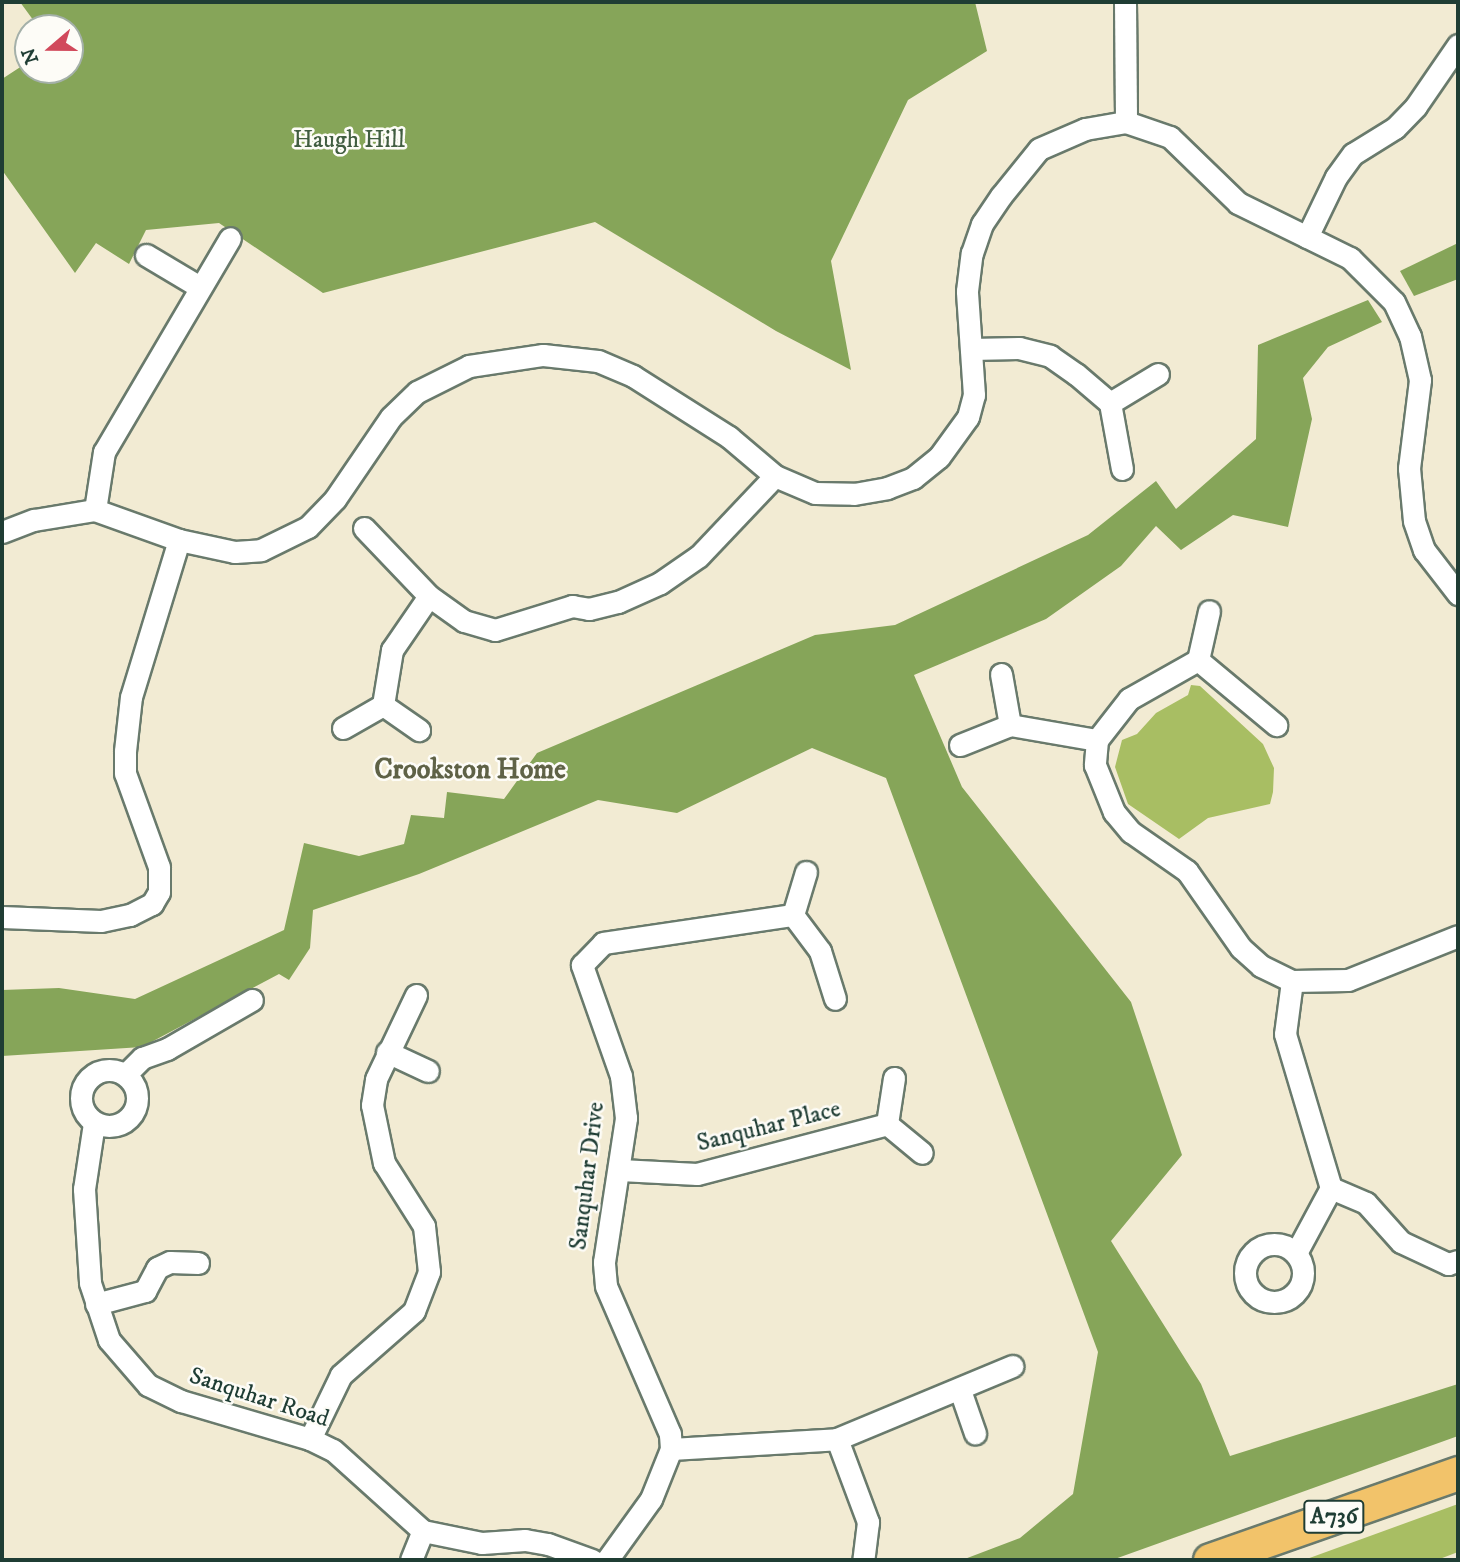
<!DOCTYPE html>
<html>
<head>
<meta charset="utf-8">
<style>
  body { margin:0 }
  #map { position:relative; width:1460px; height:1562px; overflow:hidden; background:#f2ebd3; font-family:"IM FELL DW Pica",serif }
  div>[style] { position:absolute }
  .green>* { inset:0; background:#a8be63 }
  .forest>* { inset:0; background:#86a559 }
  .roads { filter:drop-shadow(2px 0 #697a6c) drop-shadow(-2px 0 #697a6c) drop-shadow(0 2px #697a6c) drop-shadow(0 -2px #697a6c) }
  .minor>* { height:21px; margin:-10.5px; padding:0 10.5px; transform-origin:10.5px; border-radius:10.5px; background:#fff }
  .minor>.ring { margin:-10.5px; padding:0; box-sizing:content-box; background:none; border:21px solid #fff; border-radius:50% }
  .primary>* { height:33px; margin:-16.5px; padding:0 16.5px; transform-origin:16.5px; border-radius:16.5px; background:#f2c36a }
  span { translate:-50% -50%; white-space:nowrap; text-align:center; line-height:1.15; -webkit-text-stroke:5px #fdfcf7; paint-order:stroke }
  .shield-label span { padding:2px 5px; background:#fdfcf7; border:2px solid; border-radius:5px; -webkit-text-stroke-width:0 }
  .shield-label { font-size:23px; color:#1f3d34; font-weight:700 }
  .park-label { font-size:24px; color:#415d40 }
  .street-label { font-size:24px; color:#1f3d34 }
  .quarter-label { font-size:28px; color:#5f6246; font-weight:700 }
  .frame { position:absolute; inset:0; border:4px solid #1f3d34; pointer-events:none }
  .north { position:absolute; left:14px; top:14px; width:70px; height:70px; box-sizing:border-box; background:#fdfcf7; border:2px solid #a4b0a9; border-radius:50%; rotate:250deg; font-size:19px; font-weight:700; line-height:28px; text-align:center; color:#1f3d34 }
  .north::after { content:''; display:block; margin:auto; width:24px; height:32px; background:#d1495b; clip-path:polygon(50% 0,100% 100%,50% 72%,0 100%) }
</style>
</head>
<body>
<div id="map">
  <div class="green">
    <i style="clip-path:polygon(1191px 685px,1200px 686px,1263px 744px,1274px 768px,1273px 792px,1270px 804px,1208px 818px,1179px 839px,1128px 804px,1115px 767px,1122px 740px,1137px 734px,1156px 713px,1188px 695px)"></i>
    <i style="clip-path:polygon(1458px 1504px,1458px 1552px,1437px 1560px,1304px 1560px)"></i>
  </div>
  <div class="forest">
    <i style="clip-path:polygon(20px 2px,975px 2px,987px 51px,908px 100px,831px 261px,851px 370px,776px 331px,595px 222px,323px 293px,219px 223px,146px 230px,129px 264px,96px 243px,75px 273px,2px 170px,2px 79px,28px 62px,28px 70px,70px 70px,70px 28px,39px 28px)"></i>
    <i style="clip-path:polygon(1458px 243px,1458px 279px,1414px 296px,1400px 271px)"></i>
    <i style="clip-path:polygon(1368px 300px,1382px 322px,1328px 347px,1303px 378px,1312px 419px,1288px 527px,1233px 515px,1181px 550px,1156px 526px,1121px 566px,1046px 619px,914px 675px,962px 787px,1131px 1002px,1182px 1155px,1111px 1241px,1201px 1384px,1230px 1456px,1458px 1384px,1458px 1436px,1112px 1560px,962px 1560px,1020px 1538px,1073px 1494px,1098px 1352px,886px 778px,812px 748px,677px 813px,598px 800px,419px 874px,313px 910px,310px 948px,289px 980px,279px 974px,142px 1047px,2px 1056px,2px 990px,59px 988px,135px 999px,284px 930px,304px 843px,359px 856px,404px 844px,411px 815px,444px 818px,447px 792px,504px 799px,537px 753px,815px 635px,895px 625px,1088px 535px,1156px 481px,1176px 509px,1256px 439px,1258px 345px)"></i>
  </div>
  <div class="roads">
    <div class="minor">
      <i style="left:1125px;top:2px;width:120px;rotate:89.5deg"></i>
      <i style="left:1307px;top:237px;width:67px;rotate:-64.2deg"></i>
      <i style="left:1336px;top:177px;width:29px;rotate:-54deg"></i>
      <i style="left:1353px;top:154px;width:49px;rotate:-31.8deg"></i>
      <i style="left:1395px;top:128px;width:30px;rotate:-46deg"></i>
      <i style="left:1416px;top:106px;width:74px;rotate:-55.5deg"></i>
      <i style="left:146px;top:255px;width:61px;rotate:30.8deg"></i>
      <i style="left:971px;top:349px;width:48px;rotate:-1.2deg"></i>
      <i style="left:1019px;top:348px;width:32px;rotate:14deg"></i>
      <i style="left:1050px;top:356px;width:32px;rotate:35deg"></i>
      <i style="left:1076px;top:374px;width:45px;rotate:40.5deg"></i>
      <i style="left:1110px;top:403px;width:67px;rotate:79.7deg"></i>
      <i style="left:1110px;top:403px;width:56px;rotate:-31.1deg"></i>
      <i style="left:95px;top:510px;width:59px;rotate:-81.2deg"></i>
      <i style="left:104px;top:452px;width:248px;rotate:-59.5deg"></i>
      <i style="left:364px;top:528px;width:94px;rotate:46.3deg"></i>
      <i style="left:429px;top:596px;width:43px;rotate:35.5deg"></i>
      <i style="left:464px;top:621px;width:32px;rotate:16deg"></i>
      <i style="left:495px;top:630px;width:81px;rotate:-17.3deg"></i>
      <i style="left:572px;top:606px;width:17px;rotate:10deg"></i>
      <i style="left:589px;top:609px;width:30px;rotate:-14deg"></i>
      <i style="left:618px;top:602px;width:46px;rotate:-24.3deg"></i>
      <i style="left:660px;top:583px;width:47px;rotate:-34.7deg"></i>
      <i style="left:699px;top:556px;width:110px;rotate:-46.5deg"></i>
      <i style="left:2px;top:532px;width:34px;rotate:-21deg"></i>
      <i style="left:34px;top:520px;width:62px;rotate:-9.3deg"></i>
      <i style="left:95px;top:510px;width:89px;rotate:19.7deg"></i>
      <i style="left:179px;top:540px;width:57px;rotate:12.1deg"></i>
      <i style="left:235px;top:552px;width:26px;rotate:-4deg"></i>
      <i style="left:261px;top:550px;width:52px;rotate:-26.1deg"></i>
      <i style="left:308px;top:527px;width:39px;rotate:-46deg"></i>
      <i style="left:335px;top:499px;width:99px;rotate:-55.7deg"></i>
      <i style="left:391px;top:417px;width:36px;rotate:-44deg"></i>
      <i style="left:417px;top:392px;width:58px;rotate:-26.6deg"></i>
      <i style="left:469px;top:366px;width:75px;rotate:-8.5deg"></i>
      <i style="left:543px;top:355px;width:55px;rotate:6.2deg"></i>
      <i style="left:598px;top:361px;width:38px;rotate:23deg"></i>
      <i style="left:633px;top:376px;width:114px;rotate:32.4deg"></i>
      <i style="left:729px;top:437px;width:60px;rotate:40.3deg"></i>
      <i style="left:775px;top:476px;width:43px;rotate:23deg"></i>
      <i style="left:815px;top:493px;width:39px;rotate:1deg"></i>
      <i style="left:854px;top:494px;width:34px;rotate:-10deg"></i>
      <i style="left:887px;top:488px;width:28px;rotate:-21deg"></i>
      <i style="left:913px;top:478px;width:33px;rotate:-39deg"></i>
      <i style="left:939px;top:457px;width:49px;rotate:-54.1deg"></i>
      <i style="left:968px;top:417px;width:23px;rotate:-75deg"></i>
      <i style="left:974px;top:395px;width:104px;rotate:-93.9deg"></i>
      <i style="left:967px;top:291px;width:38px;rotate:-83deg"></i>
      <i style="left:972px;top:253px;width:31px;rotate:-71deg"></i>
      <i style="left:982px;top:224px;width:34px;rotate:-56deg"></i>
      <i style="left:1001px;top:196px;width:60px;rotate:-51deg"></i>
      <i style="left:1039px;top:149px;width:50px;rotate:-23.5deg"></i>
      <i style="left:1085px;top:129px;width:42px;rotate:-9.7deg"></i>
      <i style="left:1126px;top:122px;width:46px;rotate:18.8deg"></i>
      <i style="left:1170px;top:137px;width:95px;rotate:44.1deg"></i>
      <i style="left:1238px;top:203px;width:125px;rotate:26.2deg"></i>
      <i style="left:1350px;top:258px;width:62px;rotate:45deg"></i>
      <i style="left:1394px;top:302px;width:38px;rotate:65deg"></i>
      <i style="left:1410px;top:336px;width:45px;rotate:77.2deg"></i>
      <i style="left:1420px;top:380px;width:89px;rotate:97.1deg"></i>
      <i style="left:1409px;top:468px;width:53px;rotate:84.6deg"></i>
      <i style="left:1414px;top:521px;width:31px;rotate:71deg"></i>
      <i style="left:1424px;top:550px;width:56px;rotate:52.3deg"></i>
      <i style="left:1198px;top:660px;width:50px;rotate:-77.3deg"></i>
      <i style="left:1001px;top:674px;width:52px;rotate:80deg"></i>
      <i style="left:383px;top:705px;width:56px;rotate:-80.7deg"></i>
      <i style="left:392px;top:650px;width:65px;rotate:-55.6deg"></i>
      <i style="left:343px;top:728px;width:46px;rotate:-29.9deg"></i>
      <i style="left:383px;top:705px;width:44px;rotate:34.8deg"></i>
      <i style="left:1097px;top:740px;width:52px;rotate:-52deg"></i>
      <i style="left:1129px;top:699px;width:79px;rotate:-29.5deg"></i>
      <i style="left:1198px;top:660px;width:102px;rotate:39.8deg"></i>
      <i style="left:960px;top:745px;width:54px;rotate:-21.8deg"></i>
      <i style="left:1010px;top:725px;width:88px;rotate:9.8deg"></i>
      <i style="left:1097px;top:740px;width:25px;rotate:95deg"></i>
      <i style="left:1095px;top:765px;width:51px;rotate:68deg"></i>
      <i style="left:1114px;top:812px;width:26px;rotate:50deg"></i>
      <i style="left:1131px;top:832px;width:68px;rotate:34.9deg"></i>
      <i style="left:1187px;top:871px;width:94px;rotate:55deg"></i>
      <i style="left:1241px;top:948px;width:27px;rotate:42deg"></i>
      <i style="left:1261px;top:966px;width:34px;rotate:26deg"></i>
      <i style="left:1292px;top:981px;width:56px;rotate:-1deg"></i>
      <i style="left:1348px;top:980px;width:118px;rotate:-21.8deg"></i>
      <i style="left:793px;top:915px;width:45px;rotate:-73.2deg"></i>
      <i style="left:2px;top:917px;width:99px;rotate:2.3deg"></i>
      <i style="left:101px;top:921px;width:30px;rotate:-12deg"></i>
      <i style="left:130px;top:915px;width:25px;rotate:-27deg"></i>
      <i style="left:152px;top:904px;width:14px;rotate:-60deg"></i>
      <i style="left:159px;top:892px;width:25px;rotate:-90deg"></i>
      <i style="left:159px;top:867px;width:100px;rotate:-109.9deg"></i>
      <i style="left:125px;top:773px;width:22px;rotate:-90deg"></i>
      <i style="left:125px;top:751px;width:54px;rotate:-83.7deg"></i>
      <i style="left:131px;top:697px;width:164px;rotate:-73deg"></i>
      <i style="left:1292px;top:981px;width:53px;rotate:97.5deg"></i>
      <i style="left:1285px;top:1034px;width:161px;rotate:73.4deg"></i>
      <i style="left:1331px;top:1188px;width:38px;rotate:23deg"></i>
      <i style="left:1366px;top:1203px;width:52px;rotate:48.1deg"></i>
      <i style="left:1401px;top:1242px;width:52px;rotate:25.1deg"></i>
      <i style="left:1448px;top:1264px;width:10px;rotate:-17deg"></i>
      <i style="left:387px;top:1052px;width:45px;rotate:24.9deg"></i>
      <i class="ring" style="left:81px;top:1070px;width:35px;height:35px"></i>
      <i style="left:126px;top:1074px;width:23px;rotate:-45deg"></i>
      <i style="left:142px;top:1058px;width:27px;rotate:-20deg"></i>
      <i style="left:167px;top:1049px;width:98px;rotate:-30deg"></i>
      <i style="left:894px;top:1078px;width:47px;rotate:98.7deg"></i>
      <i style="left:887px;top:1124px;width:45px;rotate:39.6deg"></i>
      <i style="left:94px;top:1123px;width:67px;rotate:98.6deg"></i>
      <i style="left:84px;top:1189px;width:94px;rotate:86.3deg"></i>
      <i style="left:90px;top:1283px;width:60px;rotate:71.6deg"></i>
      <i style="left:109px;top:1340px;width:60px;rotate:49.1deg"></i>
      <i style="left:148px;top:1385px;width:37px;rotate:26deg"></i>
      <i style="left:181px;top:1401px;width:134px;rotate:16.4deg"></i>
      <i style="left:310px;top:1439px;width:25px;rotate:26deg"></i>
      <i style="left:333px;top:1450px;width:121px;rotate:42deg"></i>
      <i style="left:423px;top:1531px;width:60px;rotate:11.5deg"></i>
      <i style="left:482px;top:1543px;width:43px;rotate:-4deg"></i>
      <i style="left:525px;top:1540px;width:23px;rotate:10deg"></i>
      <i style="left:548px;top:1544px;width:47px;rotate:20deg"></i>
      <i style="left:620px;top:1170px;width:77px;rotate:3deg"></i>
      <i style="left:697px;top:1174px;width:196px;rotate:-14.7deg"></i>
      <i class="ring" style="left:1245px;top:1244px;width:37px;height:37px"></i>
      <i style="left:1296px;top:1253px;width:74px;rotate:-61.7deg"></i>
      <i style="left:96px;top:1304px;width:51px;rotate:-14.9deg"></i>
      <i style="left:145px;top:1291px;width:26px;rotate:-62deg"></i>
      <i style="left:157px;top:1268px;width:14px;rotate:-25deg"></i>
      <i style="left:170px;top:1262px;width:28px;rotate:2deg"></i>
      <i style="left:960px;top:1390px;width:46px;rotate:70.8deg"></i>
      <i style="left:310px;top:1439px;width:71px;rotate:-64.2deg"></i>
      <i style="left:341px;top:1375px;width:97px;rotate:-41.2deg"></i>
      <i style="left:414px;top:1311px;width:42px;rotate:-69deg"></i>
      <i style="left:429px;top:1272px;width:46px;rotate:-96.2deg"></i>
      <i style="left:424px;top:1226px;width:75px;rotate:-122.4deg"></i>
      <i style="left:384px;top:1163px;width:59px;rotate:-101.7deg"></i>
      <i style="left:372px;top:1105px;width:26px;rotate:-81deg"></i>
      <i style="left:376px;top:1079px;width:93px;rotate:-64.5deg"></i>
      <i style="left:837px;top:1439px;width:89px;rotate:69.5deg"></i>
      <i style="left:868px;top:1522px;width:38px;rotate:97deg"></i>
      <i style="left:671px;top:1449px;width:166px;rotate:-3.4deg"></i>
      <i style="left:837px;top:1439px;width:190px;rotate:-22.6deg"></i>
      <i style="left:411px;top:1560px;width:31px;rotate:-68deg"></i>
      <i style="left:607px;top:1560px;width:75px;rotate:-54.2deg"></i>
      <i style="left:651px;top:1499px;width:54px;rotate:-68.2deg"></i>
      <i style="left:671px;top:1449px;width:15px;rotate:-94deg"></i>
      <i style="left:670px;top:1434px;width:161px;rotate:-113.4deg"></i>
      <i style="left:606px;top:1286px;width:24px;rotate:-95deg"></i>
      <i style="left:604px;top:1262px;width:146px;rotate:-81.3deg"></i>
      <i style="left:626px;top:1118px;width:42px;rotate:-96.8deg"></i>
      <i style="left:621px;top:1076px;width:118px;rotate:-109.4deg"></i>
      <i style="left:582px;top:965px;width:30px;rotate:-46deg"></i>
      <i style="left:603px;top:943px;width:192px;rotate:-8.4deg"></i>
      <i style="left:793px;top:915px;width:45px;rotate:53.1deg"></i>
      <i style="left:820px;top:951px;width:50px;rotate:72.6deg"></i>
    </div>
    <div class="primary">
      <i style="left:1210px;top:1560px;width:263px;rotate:-19.3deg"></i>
    </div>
  </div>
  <div class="shield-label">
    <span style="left:1334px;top:1517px">A736</span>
  </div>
  <div class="park-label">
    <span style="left:349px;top:141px">Haugh Hill</span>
  </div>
  <div class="street-label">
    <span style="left:769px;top:1127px;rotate:-14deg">Sanquhar Place</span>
    <span style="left:588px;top:1176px;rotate:-83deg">Sanquhar Drive</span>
    <span style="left:259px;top:1398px;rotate:18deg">Sanquhar Road</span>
  </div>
  <div class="quarter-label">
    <span style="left:470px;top:770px">Crookston Home</span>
  </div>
  <div class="frame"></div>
  <div class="north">N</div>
</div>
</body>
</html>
